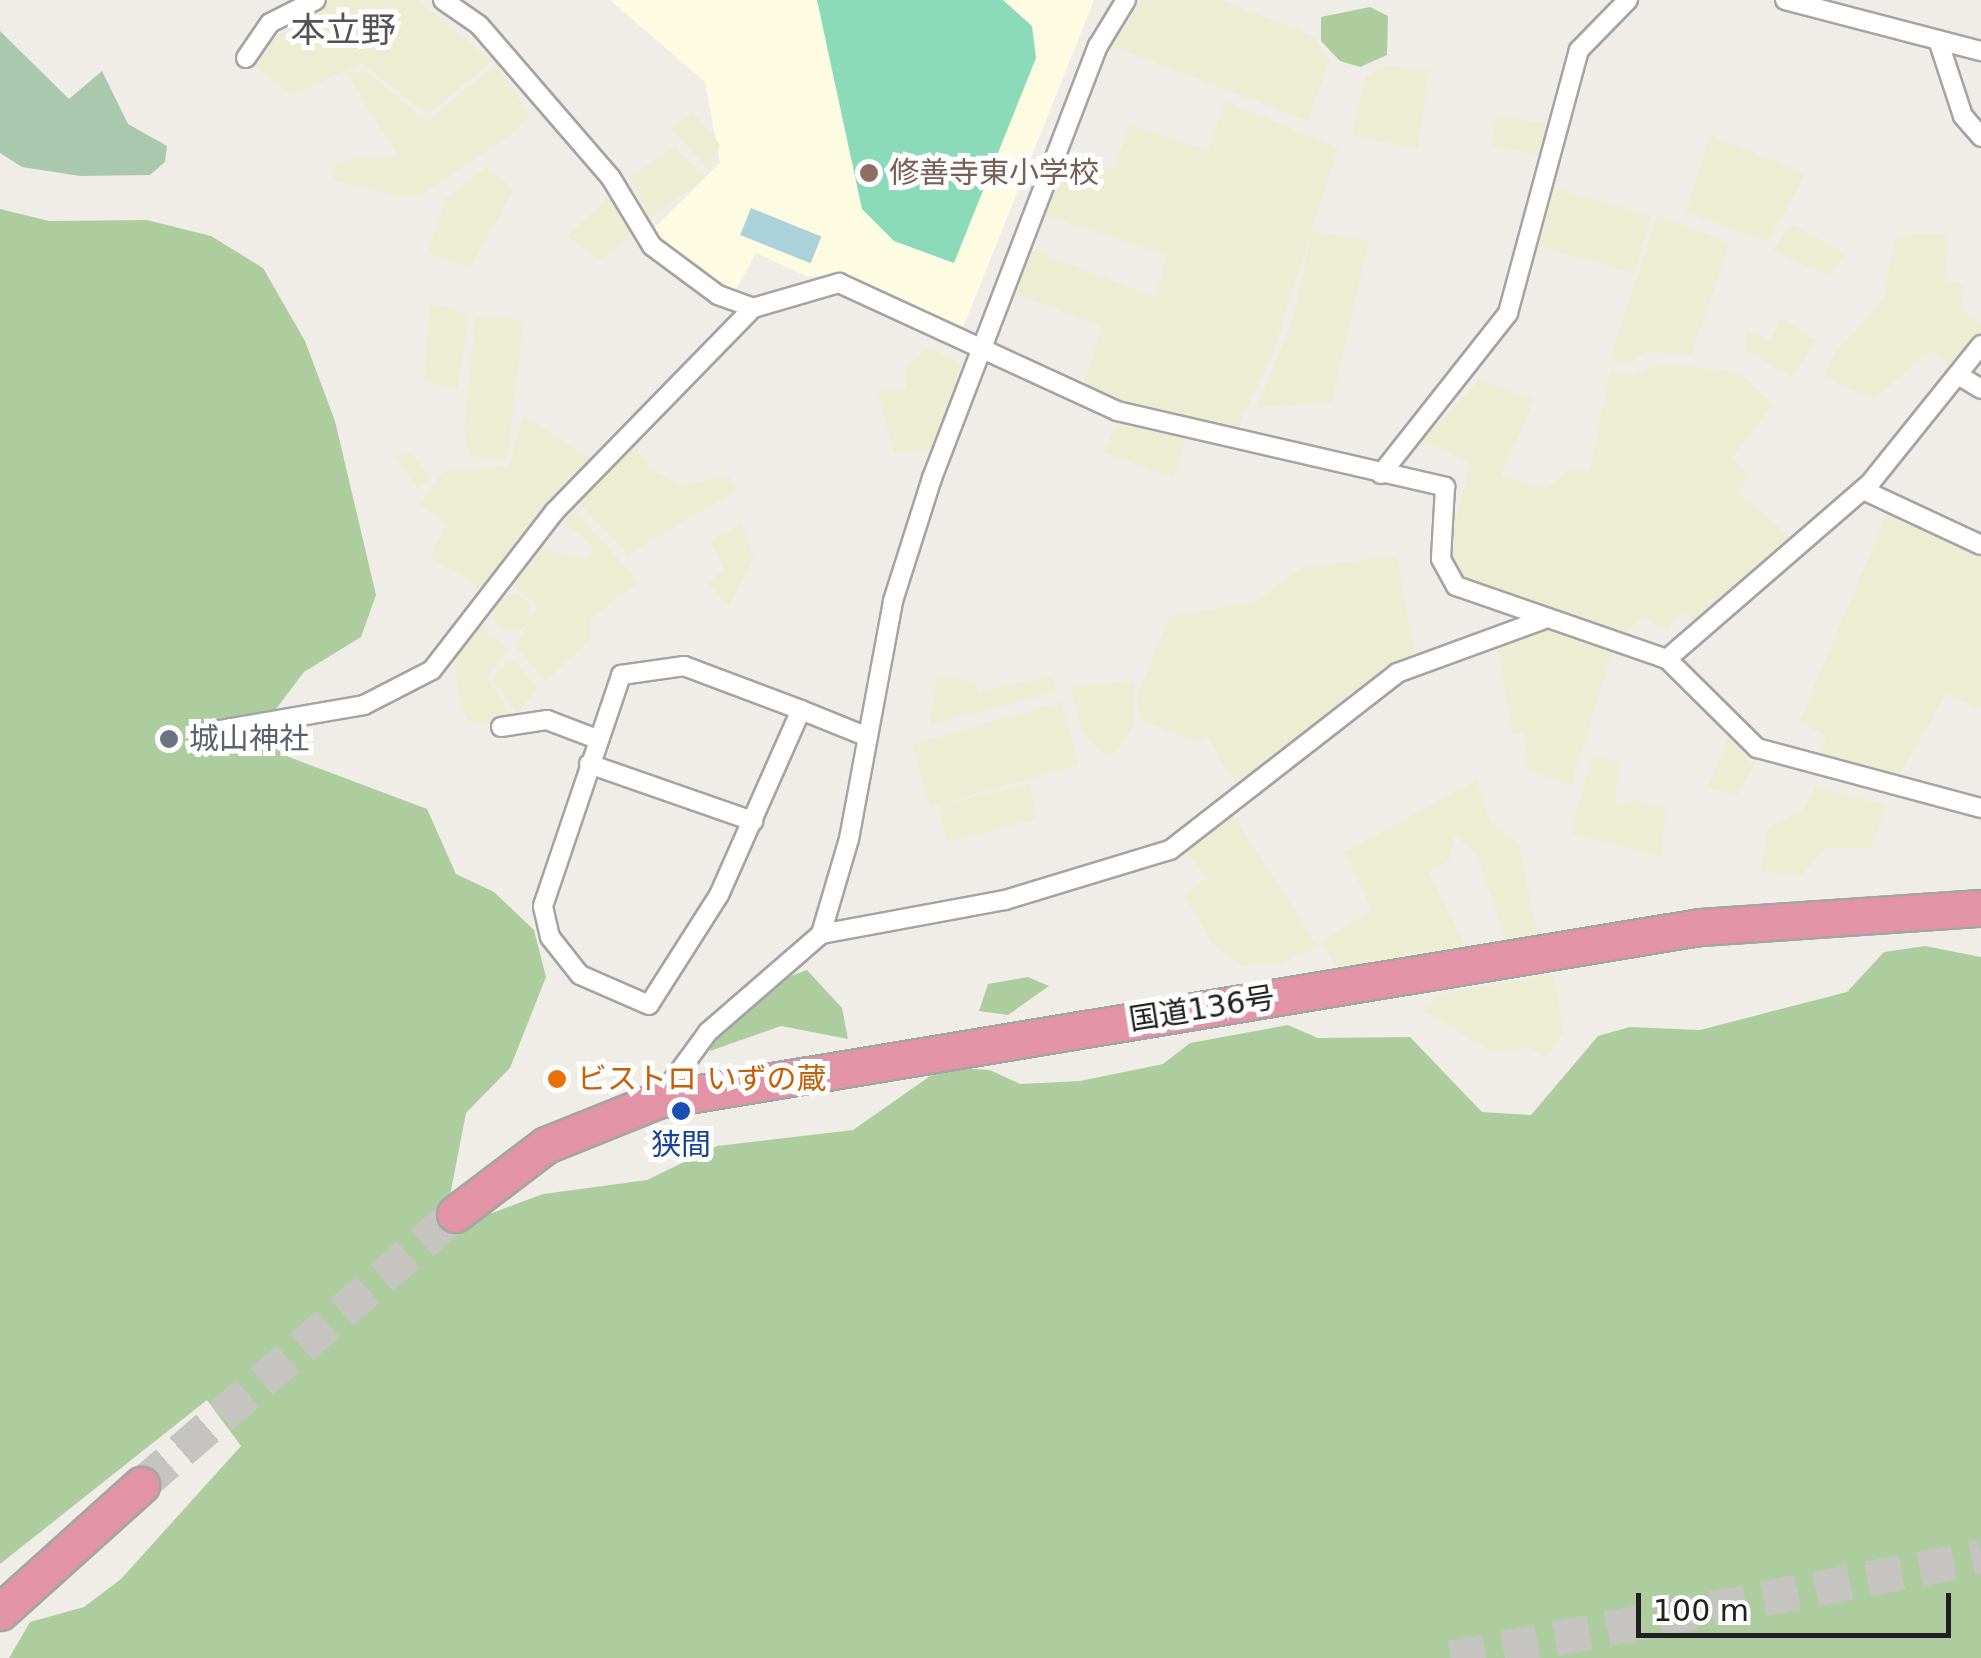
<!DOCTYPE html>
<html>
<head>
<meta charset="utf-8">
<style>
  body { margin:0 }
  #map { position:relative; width:1981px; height:1658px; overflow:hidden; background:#f0ede8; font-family:"DejaVu Sans","Noto Sans JP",sans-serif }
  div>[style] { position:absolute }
  .education>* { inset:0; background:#fdfce3 }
  .farmland>* { inset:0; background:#ededd4; transform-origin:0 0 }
  .round { border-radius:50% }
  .forest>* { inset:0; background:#aecd9f }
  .cemetery>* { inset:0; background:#aac8ad }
  .pitch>* { inset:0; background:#8bdab9 }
  .water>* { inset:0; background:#abd2db; transform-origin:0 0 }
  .highway-tunnel>* { height:35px; margin-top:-17.5px; transform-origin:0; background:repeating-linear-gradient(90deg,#c6c4c0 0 35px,transparent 0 53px) }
  .roads { filter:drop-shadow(2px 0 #a4a4a4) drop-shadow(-2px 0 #a4a4a4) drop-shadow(0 2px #a4a4a4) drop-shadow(0 -2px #a4a4a4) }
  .street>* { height:18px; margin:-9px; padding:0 9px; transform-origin:9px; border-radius:9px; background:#fff }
  .highway>* { height:35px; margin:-17.5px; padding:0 17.5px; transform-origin:17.5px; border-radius:17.5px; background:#e294a6 }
  .dots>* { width:28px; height:28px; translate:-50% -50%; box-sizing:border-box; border:5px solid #fff; border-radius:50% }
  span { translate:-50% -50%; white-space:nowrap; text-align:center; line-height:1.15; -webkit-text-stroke:10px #fff; paint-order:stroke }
  .education-label { font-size:30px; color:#785e54 }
  .left { translate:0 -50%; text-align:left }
  .worship-label { font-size:30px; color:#5b616d }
  .street-label { font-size:30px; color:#202020 }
  .food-label { font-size:30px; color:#c56008 }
  .transit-label { font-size:30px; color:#164399 }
  .quarter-label { font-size:35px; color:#535353 }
  .scale { position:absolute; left:1636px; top:1593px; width:315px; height:45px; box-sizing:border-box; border:5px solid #202020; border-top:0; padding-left:12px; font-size:30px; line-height:35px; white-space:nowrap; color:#202020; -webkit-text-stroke:8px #fff; paint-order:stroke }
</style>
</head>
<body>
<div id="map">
  <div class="education">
    <i style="clip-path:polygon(610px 0,1094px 0,961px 333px,844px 273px,808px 277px,756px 253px,734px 293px,698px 279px,650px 232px,720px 163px,705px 82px)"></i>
  </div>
  <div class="farmland">
    <i style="clip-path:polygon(332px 0,417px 0,492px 61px,428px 115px,361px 63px,292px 96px,254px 65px,260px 49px)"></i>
    <i style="clip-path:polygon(1142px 0,1221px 0,1314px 36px,1330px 61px,1307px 121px,1112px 46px)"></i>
    <i style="clip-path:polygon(496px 64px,530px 116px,512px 134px,425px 193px,397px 197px,335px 180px,330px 169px,345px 160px,398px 156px,345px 72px,366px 71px,427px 121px)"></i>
    <i style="clip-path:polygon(1385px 65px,1429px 71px,1418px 149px,1352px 135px,1366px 76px)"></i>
    <i style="clip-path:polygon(1225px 101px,1338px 148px,1272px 356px,1238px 426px,1226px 429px,1082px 389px,1102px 327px,1014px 293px,1030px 249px,1155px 297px,1166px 256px,1044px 215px,1067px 154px,1113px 170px,1130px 124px,1208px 151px)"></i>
    <i style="clip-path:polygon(693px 112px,720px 145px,710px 171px,670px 128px)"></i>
    <i style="left:1496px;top:115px;width:55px;height:32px;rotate:10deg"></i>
    <i style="clip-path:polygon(1710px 135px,1806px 173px,1768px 242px,1686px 212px)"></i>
    <i style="clip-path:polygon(675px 147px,706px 177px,649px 219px,630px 177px)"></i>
    <i style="clip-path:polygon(486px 167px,514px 189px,471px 267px,428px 253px,445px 199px)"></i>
    <i style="left:1554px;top:188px;width:101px;height:60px;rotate:16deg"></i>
    <i style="clip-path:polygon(610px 196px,632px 235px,601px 261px,567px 236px)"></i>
    <i style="clip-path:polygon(1657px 215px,1730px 243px,1691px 356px,1650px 351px,1627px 365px,1610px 360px)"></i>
    <i style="clip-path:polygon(1791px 224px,1847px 254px,1830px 277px,1773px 250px)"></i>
    <i style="clip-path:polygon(1312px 232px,1369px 240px,1332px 402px,1257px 408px,1292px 321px)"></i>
    <i style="clip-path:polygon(1916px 233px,1949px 233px,1945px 281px,1966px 285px,1961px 310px,1981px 323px,1981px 337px,1958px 368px,1930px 351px,1875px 399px,1825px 378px,1833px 355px,1884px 298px,1894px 240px)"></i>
    <i style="clip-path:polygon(430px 303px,469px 314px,458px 390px,424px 381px)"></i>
    <i style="clip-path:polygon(475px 316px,524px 321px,507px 460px,470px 456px,464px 433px)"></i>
    <i style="clip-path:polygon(1782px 318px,1816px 340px,1792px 378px,1746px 350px,1746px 329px,1769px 340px)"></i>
    <i style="clip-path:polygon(928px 347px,962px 364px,931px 450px,894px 453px,877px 391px,906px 388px,906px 366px)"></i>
    <i style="clip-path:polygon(1662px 363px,1741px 373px,1773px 405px,1732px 458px,1750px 475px,1739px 492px,1796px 542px,1700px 625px,1682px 613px,1668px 630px,1642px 618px,1625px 633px,1459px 578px,1447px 557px,1470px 462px,1421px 441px,1479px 380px,1535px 399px,1501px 476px,1546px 488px,1571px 469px,1590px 471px,1610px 371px,1633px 376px)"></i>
    <i style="clip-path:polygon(523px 415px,595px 461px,486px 592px,430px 557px,446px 524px,419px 504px,444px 471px,509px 466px)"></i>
    <i style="clip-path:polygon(1118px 422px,1187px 434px,1174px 478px,1103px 453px)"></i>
    <i style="clip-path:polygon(631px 440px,652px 470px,678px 484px,729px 477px,737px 490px,628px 555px,574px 498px)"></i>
    <i style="clip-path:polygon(408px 449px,431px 477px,418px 490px,395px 457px)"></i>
    <i style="clip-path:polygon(570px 504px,639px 582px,590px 619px,591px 639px,545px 682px,515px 646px,538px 606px,507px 582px,533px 547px,586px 559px,594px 547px,558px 517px)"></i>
    <i style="clip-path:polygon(1889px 509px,1981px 552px,1981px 709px,1946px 694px,1899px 777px,1821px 755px,1826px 736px,1799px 722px)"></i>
    <i style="clip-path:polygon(742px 524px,754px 559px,728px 607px,708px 583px,723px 569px,710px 540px)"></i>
    <i style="clip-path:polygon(1397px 556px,1415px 656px,1245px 778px,1231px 778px,1207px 736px,1195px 742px,1141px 720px,1137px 696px,1169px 617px,1254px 602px,1303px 567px)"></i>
    <i class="round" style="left:493px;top:594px;width:38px;height:38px"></i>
    <i style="clip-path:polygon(475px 622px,509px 650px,487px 677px,514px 718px,491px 724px,467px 720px,460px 703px,453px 651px)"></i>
    <i style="clip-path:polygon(1542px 629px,1614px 647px,1571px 786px,1528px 771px,1523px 733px,1512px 733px,1497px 640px)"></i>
    <i style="clip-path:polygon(511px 657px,538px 688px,517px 714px,492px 680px)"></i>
    <i style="clip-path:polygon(937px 676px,975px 681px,979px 692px,1052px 676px,1056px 692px,930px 725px)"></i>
    <i style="clip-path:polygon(1134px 681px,1134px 725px,1118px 751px,1104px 754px,1082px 732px,1070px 687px)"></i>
    <i style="left:1061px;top:702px;width:65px;height:155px;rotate:74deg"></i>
    <i style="clip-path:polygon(1728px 737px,1754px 766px,1737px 795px,1708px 787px)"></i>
    <i style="clip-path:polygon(1593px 755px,1618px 762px,1615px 805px,1633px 799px,1666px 807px,1661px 857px,1570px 834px)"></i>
    <i style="clip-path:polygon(1477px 780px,1490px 821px,1519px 844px,1539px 941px,1507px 944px,1476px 853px,1455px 836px,1449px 861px,1429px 872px,1468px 949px,1339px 972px,1321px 941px,1372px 910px,1344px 852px)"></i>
    <i style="left:1029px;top:783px;width:37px;height:94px;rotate:76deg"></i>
    <i style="clip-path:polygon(1816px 787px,1887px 806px,1871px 848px,1826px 848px,1801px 876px,1761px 871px,1767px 829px,1803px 809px)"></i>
    <i style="clip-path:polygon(1231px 812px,1319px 947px,1278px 964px,1239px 965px,1212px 943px,1184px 895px,1206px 878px,1184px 849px)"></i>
    <i style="clip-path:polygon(1554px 974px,1564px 1034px,1546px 1057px,1529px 1047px,1493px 1053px,1423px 1011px,1437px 995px)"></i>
  </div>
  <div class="forest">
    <i style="clip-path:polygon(1370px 7px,1388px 16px,1387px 55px,1360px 67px,1340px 61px,1321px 41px,1321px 17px)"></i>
    <i style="clip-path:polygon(0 209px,49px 221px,147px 220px,211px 236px,263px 268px,305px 341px,335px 421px,376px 595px,361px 637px,304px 672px,273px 713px,281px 754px,427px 809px,456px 874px,494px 892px,534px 930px,546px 977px,510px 1068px,466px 1113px,448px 1206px,462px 1224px,543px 1194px,647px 1180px,717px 1146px,853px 1130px,943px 1067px,990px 1070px,1020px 1084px,1080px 1081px,1163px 1064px,1190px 1043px,1288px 1025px,1318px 1038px,1410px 1037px,1482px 1112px,1531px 1115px,1598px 1036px,1630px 1027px,1700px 1030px,1847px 992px,1884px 952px,1925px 946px,1981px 957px,1981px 1658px,9px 1658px,30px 1622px,84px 1607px,121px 1579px,241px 1446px,207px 1400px,0 1564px)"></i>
    <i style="clip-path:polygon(807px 970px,842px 1008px,848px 1039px,781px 1026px,710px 1051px,712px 1038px,780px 980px)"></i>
    <i style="clip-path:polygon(1028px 977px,1049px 986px,1008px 1015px,979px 1011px,988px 984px)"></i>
  </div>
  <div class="cemetery">
    <i style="clip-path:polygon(0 31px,69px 99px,102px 71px,128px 124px,167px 146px,165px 162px,150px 175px,80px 176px,22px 167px,0 153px)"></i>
  </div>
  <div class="pitch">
    <i style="clip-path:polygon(817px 0,1003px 0,1032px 26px,1036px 58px,954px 263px,894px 241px,862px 209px)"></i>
  </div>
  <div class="water">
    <i style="left:751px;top:208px;width:76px;height:29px;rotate:22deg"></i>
  </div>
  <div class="highway-tunnel">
    <i style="left:141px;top:1485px;width:415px;rotate:-40.8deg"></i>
    <i style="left:1451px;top:1658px;width:540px;rotate:-10.79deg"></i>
  </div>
  <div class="roads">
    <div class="street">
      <i style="left:443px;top:0;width:44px;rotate:34.8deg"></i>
      <i style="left:479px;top:25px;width:202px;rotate:49.2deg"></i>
      <i style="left:611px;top:178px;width:79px;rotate:58.9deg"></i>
      <i style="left:652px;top:246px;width:82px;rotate:36.6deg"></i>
      <i style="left:718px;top:295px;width:37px;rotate:20deg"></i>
      <i style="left:753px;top:308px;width:90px;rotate:-16.2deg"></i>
      <i style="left:839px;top:283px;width:306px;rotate:24.7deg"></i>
      <i style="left:1117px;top:411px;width:337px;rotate:13deg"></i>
      <i style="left:1445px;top:487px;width:72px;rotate:93.2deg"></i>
      <i style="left:1441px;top:559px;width:31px;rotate:61deg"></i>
      <i style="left:1456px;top:586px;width:223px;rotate:19.1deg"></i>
      <i style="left:1667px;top:659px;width:127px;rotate:44.7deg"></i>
      <i style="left:1757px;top:748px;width:232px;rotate:15deg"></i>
      <i style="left:1785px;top:0;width:203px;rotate:14.6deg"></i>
      <i style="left:1938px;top:40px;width:80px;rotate:71.8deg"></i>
      <i style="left:1963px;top:116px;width:28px;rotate:49deg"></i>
      <i style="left:246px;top:58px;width:42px;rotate:-55.6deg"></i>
      <i style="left:270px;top:23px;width:51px;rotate:-26.6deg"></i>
      <i style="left:1958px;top:375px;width:27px;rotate:31deg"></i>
      <i style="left:1381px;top:474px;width:205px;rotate:-51.7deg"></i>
      <i style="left:1508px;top:313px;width:272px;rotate:-74.9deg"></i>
      <i style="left:1579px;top:50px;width:70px;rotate:-45.6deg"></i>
      <i style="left:1863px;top:490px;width:130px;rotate:25deg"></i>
      <i style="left:1667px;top:659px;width:270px;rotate:-40.9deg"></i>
      <i style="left:1871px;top:482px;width:176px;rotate:-51.2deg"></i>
      <i style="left:684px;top:666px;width:125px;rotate:20.6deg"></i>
      <i style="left:801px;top:710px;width:202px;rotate:113.9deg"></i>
      <i style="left:719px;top:895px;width:130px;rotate:122.5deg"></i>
      <i style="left:649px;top:1005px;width:75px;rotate:-156.5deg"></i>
      <i style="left:580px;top:975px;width:48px;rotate:-128.3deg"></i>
      <i style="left:550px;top:937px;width:32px;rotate:-103deg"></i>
      <i style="left:543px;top:906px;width:244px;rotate:-71.3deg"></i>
      <i style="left:621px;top:675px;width:64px;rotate:-8.1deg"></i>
      <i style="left:801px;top:710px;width:67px;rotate:22deg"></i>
      <i style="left:501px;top:727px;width:47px;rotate:-8.7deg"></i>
      <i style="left:547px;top:720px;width:53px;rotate:20.8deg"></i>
      <i style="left:208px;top:732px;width:158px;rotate:-9.8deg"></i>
      <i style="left:364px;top:705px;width:76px;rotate:-27.2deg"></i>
      <i style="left:432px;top:670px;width:200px;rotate:-52.3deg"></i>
      <i style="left:554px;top:512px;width:285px;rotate:-45.7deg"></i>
      <i style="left:589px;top:764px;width:174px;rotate:19.2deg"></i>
      <i style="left:821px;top:934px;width:187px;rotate:-10.5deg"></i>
      <i style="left:1005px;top:900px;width:172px;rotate:-16.9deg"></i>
      <i style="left:1170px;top:850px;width:288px;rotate:-37.9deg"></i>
      <i style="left:1397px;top:673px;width:154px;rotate:-20.1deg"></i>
      <i style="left:659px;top:1099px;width:83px;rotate:-53.8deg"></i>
      <i style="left:708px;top:1032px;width:150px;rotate:-40.9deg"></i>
      <i style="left:821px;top:934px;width:99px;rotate:-73.6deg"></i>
      <i style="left:849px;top:839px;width:242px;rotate:-79.5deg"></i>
      <i style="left:893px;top:601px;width:129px;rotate:-72.4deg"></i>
      <i style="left:932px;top:478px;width:463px;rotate:-69deg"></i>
      <i style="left:1098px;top:46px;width:54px;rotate:-58.7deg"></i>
    </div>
    <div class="highway">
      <i style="left:455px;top:1214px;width:114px;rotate:-37.2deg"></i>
      <i style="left:546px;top:1145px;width:121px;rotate:-21.9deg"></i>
      <i style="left:658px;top:1100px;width:1056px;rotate:-9.43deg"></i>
      <i style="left:1700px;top:927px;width:282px;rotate:-3.9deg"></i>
      <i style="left:0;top:1612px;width:190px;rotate:-42deg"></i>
    </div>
  </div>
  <div class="dots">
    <i style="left:869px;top:173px;background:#8d6e63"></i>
    <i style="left:169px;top:739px;background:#6b7280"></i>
    <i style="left:557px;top:1079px;background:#e8710a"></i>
    <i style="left:681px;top:1111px;background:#1a4fb4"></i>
  </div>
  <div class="education-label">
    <span class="left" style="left:889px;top:173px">修善寺東小学校</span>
  </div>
  <div class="worship-label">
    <span class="left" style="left:189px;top:739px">城山神社</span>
  </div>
  <div class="street-label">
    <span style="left:1202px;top:1009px;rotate:-9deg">国道136号</span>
  </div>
  <div class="food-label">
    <span class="left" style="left:577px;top:1079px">ビストロ いずの蔵</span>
  </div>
  <div class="transit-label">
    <span style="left:681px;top:1145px">狭間</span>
  </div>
  <div class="quarter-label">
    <span style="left:343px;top:30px">本立野</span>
  </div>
  <div class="scale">100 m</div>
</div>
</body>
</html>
